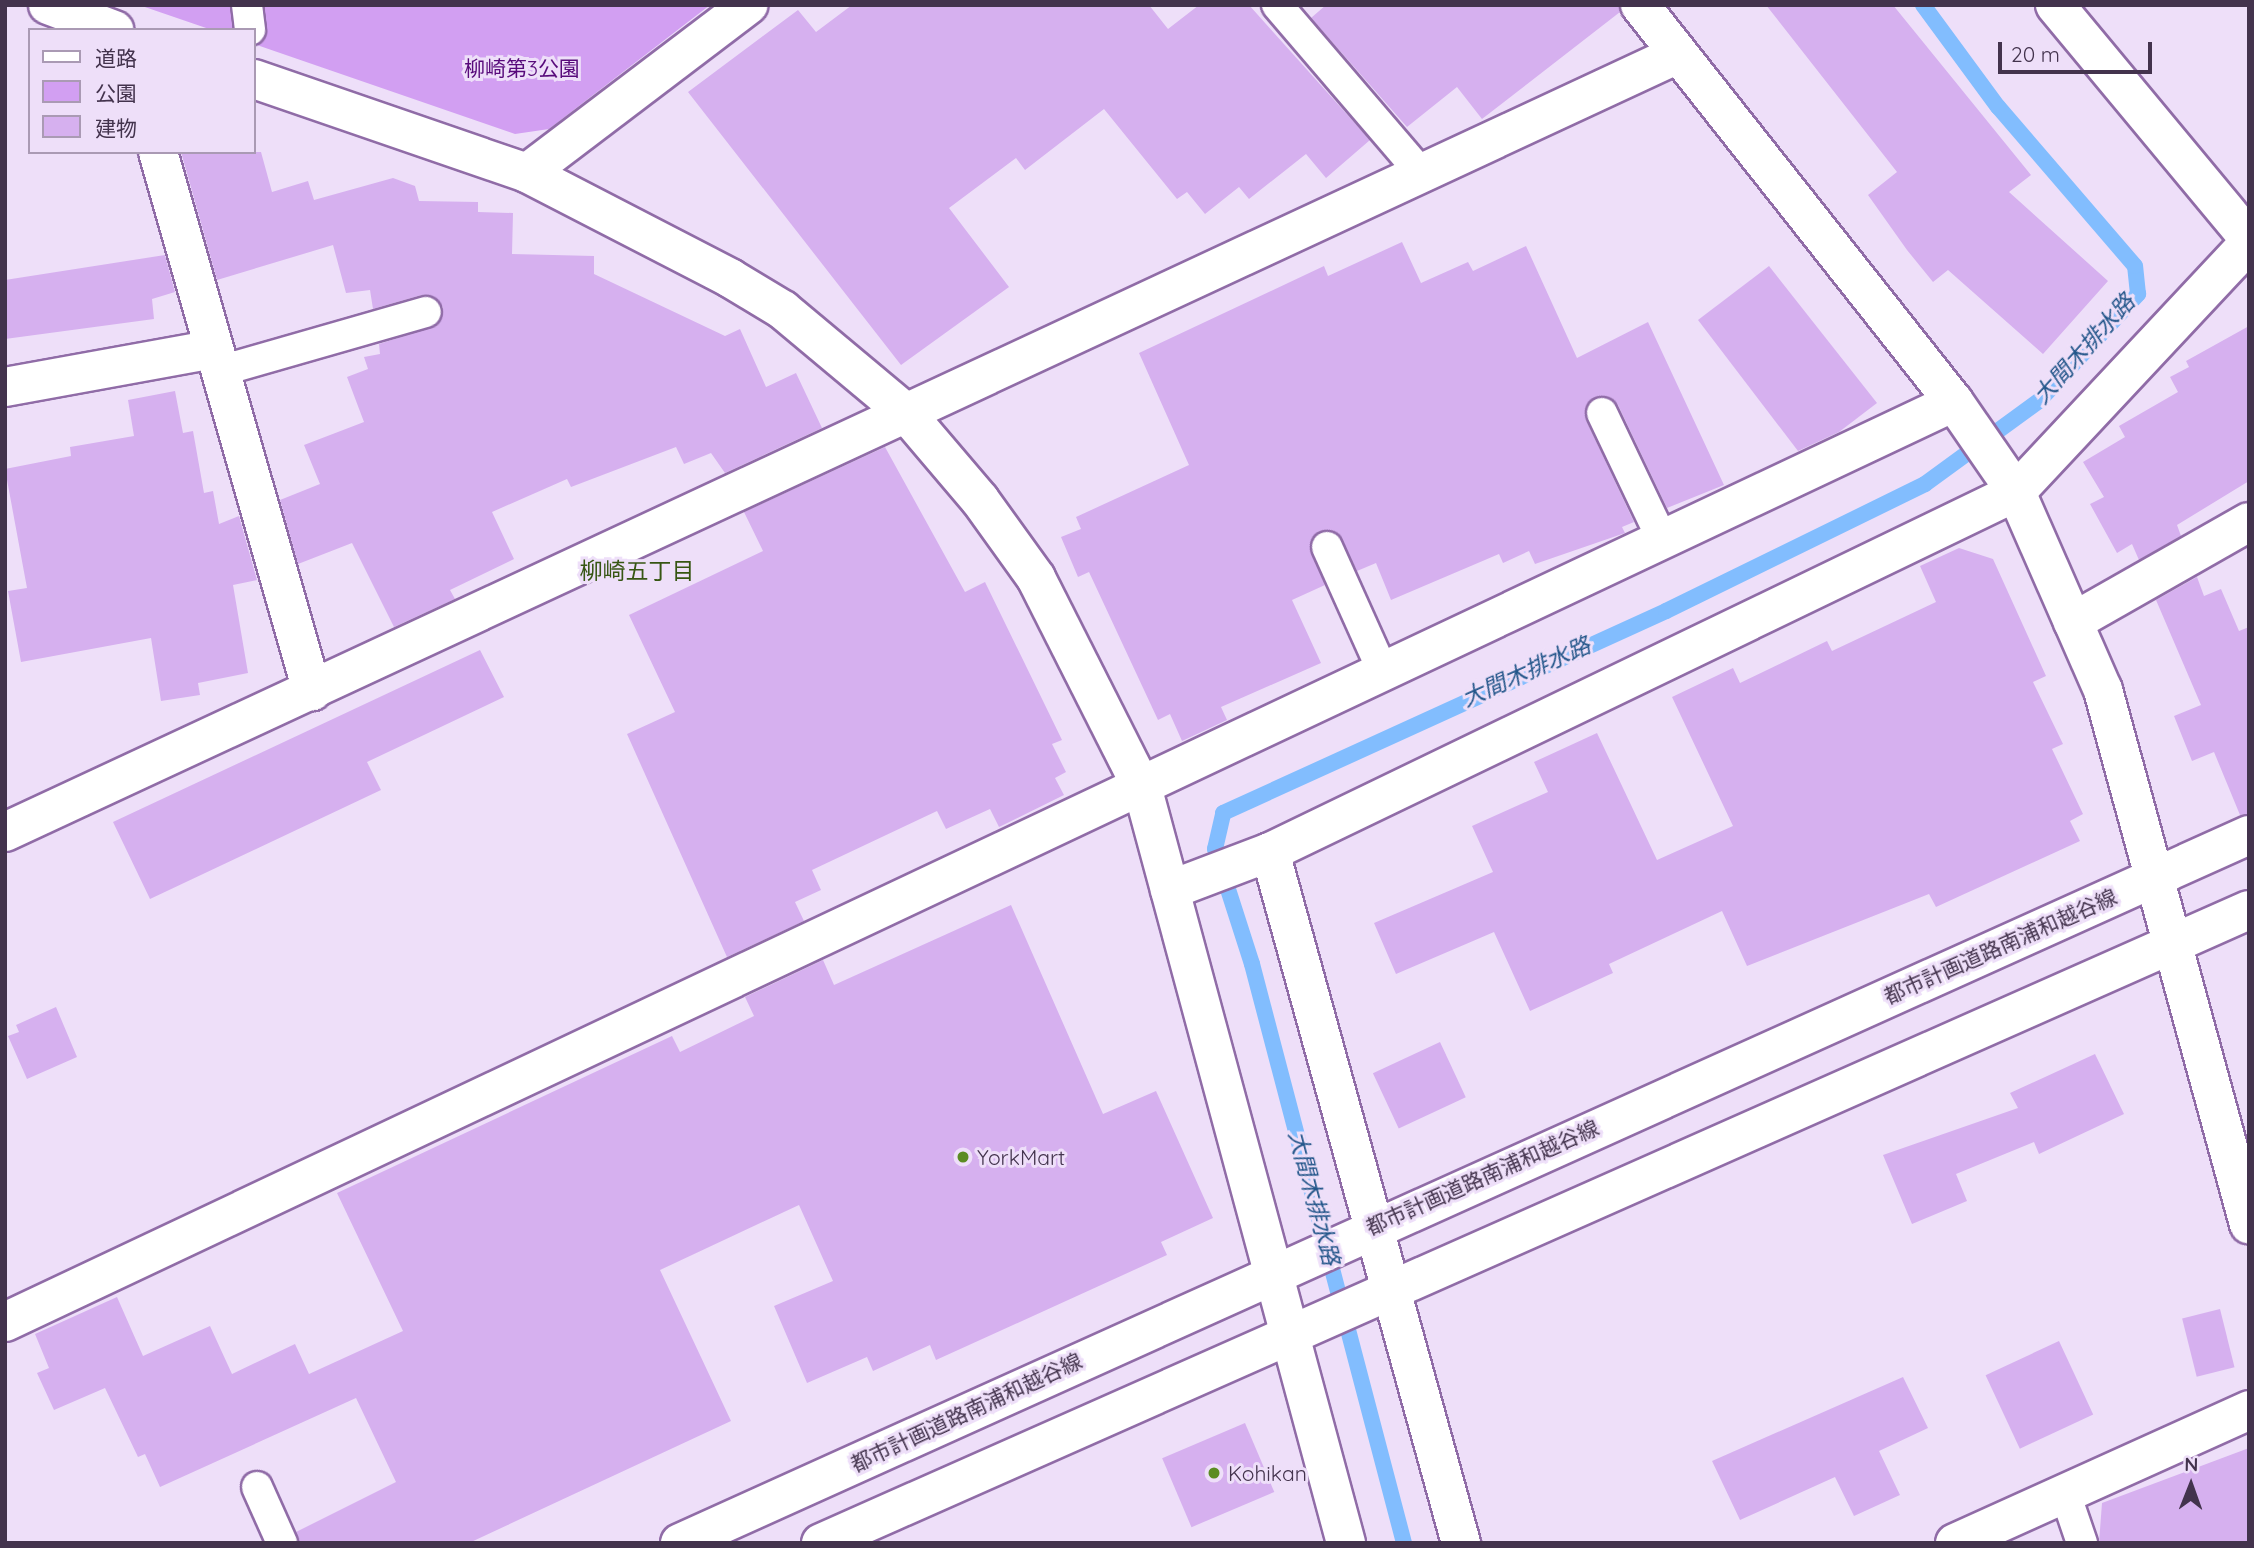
<!DOCTYPE html>
<html>
<head>
<meta charset="utf-8">
<style>
  body { margin:0 }
  #map { position:relative; width:2254px; height:1548px; overflow:hidden; background:#eedff9; font-family:Quicksand,"Noto Sans JP",sans-serif }
  div>[style] { position:absolute }
  .green>* { inset:0; background:#d29ff2 }
  .stream>* { height:16px; margin:-8px; padding:0 8px; transform-origin:8px; border-radius:8px; background:#82bdfe }
  .building>* { inset:0; background:#d6b0ef; transform-origin:0 0 }
  .roads { filter:drop-shadow(2px 0 #906ca7) drop-shadow(-2px 0 #906ca7) drop-shadow(0 2px #906ca7) drop-shadow(0 -2px #906ca7) }
  .service>* { height:30px; margin:-15px; padding:0 15px; transform-origin:15px; border-radius:15px; background:#fff }
  .minor>* { height:38px; margin:-19px; padding:0 19px; transform-origin:19px; border-radius:19px; background:#fff }
  .tertiary>* { height:38px; margin:-19px; padding:0 19px; transform-origin:19px; border-radius:19px; background:#fff }
  .dots>* { width:19px; height:19px; translate:-50% -50%; box-sizing:border-box; border:4px solid #eedff9; border-radius:50% }
  span { translate:-50% -50%; white-space:nowrap; text-align:center; line-height:1.15; -webkit-text-stroke:6px #eedff9; paint-order:stroke }
  .park-label { font-size:21px; color:#580b7b }
  .street-label { font-size:21px; color:#43334d }
  .poi-label { font-size:21px; color:#43334d }
  .left { translate:0 -50%; text-align:left }
  .water-label { font-size:23px; color:#23568a; font-style:italic }
  .neighbourhood-label { font-size:23px; color:#375613 }
  .frame { position:absolute; inset:0; border:7px solid #43334d; pointer-events:none }
  .legend { position:absolute; left:28px; top:28px; width:228px; height:126px; box-sizing:border-box; background:#eedff9; border:2px solid #aa9ab4; margin:0; padding:9px 12px; list-style:none; font-size:21px; color:#43334d }
  .legend li { display:flex; align-items:center; gap:14px; height:35px }
  .legend b { width:35px; border:2px solid #aa9ab4 }
  .north { position:absolute; left:2156px; top:1450px; width:70px; height:70px; -webkit-text-stroke:5px #eedff9; paint-order:stroke; rotate:1deg; font-size:19px; font-weight:700; line-height:28px; text-align:center; color:#43334d }
  .north::after { content:''; display:block; margin:auto; width:24px; height:32px; background:#43334d; clip-path:polygon(50% 0,100% 100%,50% 72%,0 100%) }
  .scale { position:absolute; left:1998px; top:42px; width:154px; height:32px; box-sizing:border-box; border:4px solid #43334d; border-top:0; padding-left:9px; font-size:21px; line-height:24px; white-space:nowrap; color:#43334d; -webkit-text-stroke:5px #eedff9; paint-order:stroke }
</style>
</head>
<body>
<div id="map">
  <div class="green">
    <i style="clip-path:polygon(139px 5px,710px 5px,549px 129px,515px 134px,254px 44px,254px 30px,212px 30px)"></i>
  </div>
  <div class="stream">
    <i style="left:1404px;top:1543px;width:599px;rotate:-104.71deg"></i>
    <i style="left:1252px;top:964px;width:121px;rotate:-107.8deg"></i>
    <i style="left:1215px;top:849px;width:37px;rotate:-77deg"></i>
    <i style="left:1223px;top:813px;width:487px;rotate:-24.5deg"></i>
    <i style="left:1666px;top:611px;width:288px;rotate:-26.1deg"></i>
    <i style="left:1925px;top:484px;width:141px;rotate:-36.1deg"></i>
    <i style="left:2039px;top:401px;width:146px;rotate:-47.2deg"></i>
    <i style="left:2138px;top:294px;width:28px;rotate:-96deg"></i>
    <i style="left:2135px;top:266px;width:210px;rotate:-130.7deg"></i>
    <i style="left:1998px;top:107px;width:127px;rotate:-126.3deg"></i>
  </div>
  <div class="building">
    <i style="clip-path:polygon(852px 5px,1149px 5px,1168px 29px,1199px 5px,1249px 5px,1370px 140px,1326px 178px,1306px 154px,1249px 199px,1239px 187px,1205px 214px,1187px 192px,1177px 199px,1104px 109px,1025px 170px,1016px 158px,949px 208px,1009px 287px,901px 365px,688px 92px,798px 10px,816px 32px)"></i>
    <i style="clip-path:polygon(1326px 5px,1619px 5px,1620px 12px,1482px 119px,1457px 87px,1407px 127px,1311px 18px)"></i>
    <i style="clip-path:polygon(1766px 5px,1893px 5px,2031px 175px,2009px 192px,2108px 281px,2043px 354px,1948px 270px,1933px 282px,1907px 250px,1868px 195px,1897px 172px)"></i>
    <i style="clip-path:polygon(181px 152px,261px 152px,272px 192px,308px 181px,314px 200px,393px 178px,415px 186px,419px 201px,478px 202px,478px 212px,513px 213px,512px 254px,594px 256px,594px 274px,725px 336px,740px 329px,766px 387px,796px 373px,822px 428px,725px 473px,711px 453px,684px 464px,676px 447px,571px 487px,567px 479px,492px 512px,514px 559px,450px 590px,455px 599px,394px 627px,352px 543px,298px 564px,280px 500px,320px 484px,304px 445px,364px 422px,347px 377px,368px 369px,364px 357px,380px 354px,379px 344px,438px 325px,443px 307px,422px 295px,373px 309px,370px 290px,346px 293px,333px 245px,217px 280px)"></i>
    <i style="clip-path:polygon(1402px 242px,1421px 283px,1468px 262px,1473px 271px,1526px 246px,1577px 358px,1648px 322px,1724px 485px,1667px 508px,1618px 405px,1595px 397px,1586px 420px,1634px 522px,1622px 527px,1625px 533px,1535px 564px,1529px 551px,1503px 563px,1499px 554px,1391px 600px,1376px 563px,1357px 571px,1338px 533px,1319px 531px,1310px 546px,1325px 585px,1292px 600px,1321px 663px,1221px 707px,1227px 720px,1182px 741px,1170px 714px,1158px 720px,1089px 572px,1078px 577px,1061px 537px,1081px 529px,1076px 517px,1189px 465px,1139px 353px,1324px 266px,1328px 276px)"></i>
    <i style="clip-path:polygon(165px 255px,175px 292px,152px 299px,154px 319px,5px 339px,5px 280px)"></i>
    <i style="clip-path:polygon(1769px 266px,1877px 403px,1839px 432px,1798px 451px,1698px 320px)"></i>
    <i style="clip-path:polygon(2249px 326px,2249px 481px,2177px 525px,2181px 536px,2139px 560px,2132px 544px,2117px 553px,2090px 504px,2104px 497px,2083px 462px,2125px 437px,2119px 426px,2178px 392px,2170px 377px,2189px 367px,2186px 361px)"></i>
    <i style="clip-path:polygon(175px 391px,183px 433px,193px 431px,204px 493px,213px 491px,219px 524px,239px 516px,257px 580px,233px 585px,248px 673px,198px 683px,200px 695px,161px 701px,151px 638px,21px 662px,8px 591px,27px 588px,5px 469px,71px 456px,70px 447px,134px 436px,128px 400px)"></i>
    <i style="clip-path:polygon(885px 447px,965px 592px,985px 582px,1062px 740px,1052px 744px,1066px 772px,1055px 778px,1064px 795px,999px 827px,990px 809px,946px 829px,937px 811px,812px 870px,821px 890px,795px 902px,804px 921px,727px 957px,627px 734px,675px 712px,629px 615px,763px 551px,744px 512px)"></i>
    <i style="clip-path:polygon(1959px 548px,1993px 559px,2046px 676px,2033px 682px,2063px 744px,2052px 749px,2083px 814px,2070px 821px,2080px 841px,1936px 907px,1929px 894px,1747px 966px,1722px 911px,1609px 964px,1613px 973px,1530px 1011px,1494px 932px,1396px 974px,1374px 923px,1493px 872px,1472px 826px,1548px 792px,1534px 762px,1597px 733px,1657px 860px,1733px 826px,1672px 697px,1733px 668px,1740px 683px,1827px 641px,1832px 651px,1936px 602px,1920px 566px)"></i>
    <i style="clip-path:polygon(2197px 577px,2204px 596px,2221px 589px,2239px 631px,2249px 627px,2249px 814px,2240px 815px,2214px 752px,2192px 761px,2174px 716px,2201px 705px,2156px 600px)"></i>
    <i style="clip-path:polygon(480px 650px,504px 697px,367px 762px,381px 790px,150px 899px,113px 822px)"></i>
    <i style="clip-path:polygon(1011px 905px,1103px 1114px,1156px 1091px,1213px 1218px,1161px 1242px,1167px 1255px,936px 1360px,930px 1345px,873px 1371px,867px 1357px,807px 1383px,774px 1306px,833px 1281px,799px 1205px,660px 1270px,731px 1421px,469px 1543px,299px 1543px,296px 1532px,396px 1482px,356px 1398px,160px 1487px,145px 1454px,138px 1457px,105px 1388px,54px 1410px,37px 1373px,49px 1368px,35px 1334px,117px 1297px,143px 1356px,210px 1326px,232px 1374px,295px 1344px,309px 1374px,403px 1331px,337px 1193px,672px 1036px,680px 1052px,754px 1016px,745px 997px,823px 960px,834px 985px)"></i>
    <i style="clip-path:polygon(56px 1007px,77px 1057px,27px 1079px,8px 1036px,19px 1032px,16px 1025px)"></i>
    <i style="left:1440px;top:1042px;width:61px;height:74px;rotate:65deg"></i>
    <i style="clip-path:polygon(2095px 1054px,2124px 1114px,2039px 1154px,2034px 1142px,1956px 1174px,1967px 1201px,1912px 1224px,1883px 1155px,2018px 1108px,2010px 1093px)"></i>
    <i style="left:2220px;top:1309px;width:60px;height:39px;rotate:76deg"></i>
    <i style="left:2059px;top:1341px;width:81px;height:81px;rotate:65deg"></i>
    <i style="clip-path:polygon(1903px 1377px,1928px 1428px,1879px 1451px,1900px 1495px,1854px 1516px,1835px 1477px,1740px 1520px,1712px 1461px)"></i>
    <i style="left:1245px;top:1423px;width:75px;height:90px;rotate:67deg"></i>
    <i style="clip-path:polygon(2249px 1448px,2249px 1543px,2099px 1543px,2102px 1503px)"></i>
  </div>
  <div class="roads">
    <div class="service">
      <i style="left:247px;top:5px;width:25px;rotate:83deg"></i>
      <i style="left:1277px;top:5px;width:223px;rotate:49.4deg"></i>
      <i style="left:220px;top:371px;width:214px;rotate:-16deg"></i>
      <i style="left:1602px;top:413px;width:142px;rotate:64.5deg"></i>
      <i style="left:1327px;top:547px;width:139px;rotate:65.8deg"></i>
      <i style="left:257px;top:1487px;width:61px;rotate:65.9deg"></i>
      <i style="left:2065px;top:1493px;width:53px;rotate:71.2deg"></i>
    </div>
    <div class="minor">
      <i style="left:158px;top:152px;width:561px;rotate:74.05deg"></i>
      <i style="left:527px;top:173px;width:278px;rotate:-37.2deg"></i>
      <i style="left:5px;top:387px;width:212px;rotate:-10.3deg"></i>
      <i style="left:2073px;top:622px;width:202px;rotate:-29.6deg"></i>
      <i style="left:5px;top:832px;width:1845px;rotate:-24.94deg"></i>
      <i style="left:1270px;top:852px;width:717px;rotate:74.55deg"></i>
      <i style="left:1170px;top:890px;width:107px;rotate:-20.8deg"></i>
      <i style="left:1270px;top:852px;width:828px;rotate:-25.76deg"></i>
      <i style="left:2016px;top:492px;width:341px;rotate:-46.9deg"></i>
      <i style="left:5px;top:1322px;width:2155px;rotate:-25.27deg"></i>
      <i style="left:1955px;top:1543px;width:323px;rotate:-24.3deg"></i>
    </div>
    <div class="tertiary">
      <i style="left:48px;top:5px;width:71px;rotate:20.7deg"></i>
      <i style="left:1640px;top:5px;width:506px;rotate:51.66deg"></i>
      <i style="left:1954px;top:402px;width:109px;rotate:55.4deg"></i>
      <i style="left:2016px;top:492px;width:216px;rotate:66.3deg"></i>
      <i style="left:2103px;top:690px;width:554px;rotate:74.71deg"></i>
      <i style="left:2055px;top:5px;width:304px;rotate:50.3deg"></i>
      <i style="left:254px;top:79px;width:289px;rotate:19deg"></i>
      <i style="left:527px;top:173px;width:229px;rotate:27.3deg"></i>
      <i style="left:730px;top:278px;width:62px;rotate:31.1deg"></i>
      <i style="left:783px;top:310px;width:160px;rotate:39.9deg"></i>
      <i style="left:906px;top:413px;width:114px;rotate:49.6deg"></i>
      <i style="left:980px;top:500px;width:96px;rotate:54.3deg"></i>
      <i style="left:1036px;top:578px;width:237px;rotate:63.2deg"></i>
      <i style="left:1143px;top:790px;width:780px;rotate:74.91deg"></i>
      <i style="left:680px;top:1543px;width:1721px;rotate:-24.29deg"></i>
      <i style="left:821px;top:1543px;width:1562px;rotate:-23.91deg"></i>
    </div>
  </div>
  <div class="dots">
    <i style="left:963px;top:1157px;background:#5b8c22"></i>
    <i style="left:1214px;top:1473px;background:#5b8c22"></i>
  </div>
  <div class="park-label">
    <span style="left:522px;top:68px">柳崎第3公園</span>
  </div>
  <div class="street-label">
    <span style="left:2000px;top:946px;rotate:-24deg">都市計画道路南浦和越谷線</span>
    <span style="left:1482px;top:1177px;rotate:-24deg">都市計画道路南浦和越谷線</span>
    <span style="left:966px;top:1412px;rotate:-25deg">都市計画道路南浦和越谷線</span>
  </div>
  <div class="poi-label">
    <span class="left" style="left:977px;top:1157px">YorkMart</span>
    <span class="left" style="left:1228px;top:1473px">Kohikan</span>
  </div>
  <div class="water-label">
    <span style="left:2084px;top:349px;rotate:-48deg">大間木排水路</span>
    <span style="left:1526px;top:672px;rotate:-24deg">大間木排水路</span>
    <span style="left:1314px;top:1198px;rotate:75deg">大間木排水路</span>
  </div>
  <div class="neighbourhood-label">
    <span style="left:637px;top:571px">柳崎五丁目</span>
  </div>
  <div class="frame"></div>
  <ul class="legend">
  <li><b style="height:9px;background:#fff"></b>道路</li>
  <li><b style="height:19px;background:#d29ff2"></b>公園</li>
  <li><b style="height:19px;background:#d6b0ef"></b>建物</li>
  </ul>
  <div class="north">N</div>
  <div class="scale">20 m</div>
</div>
</body>
</html>
